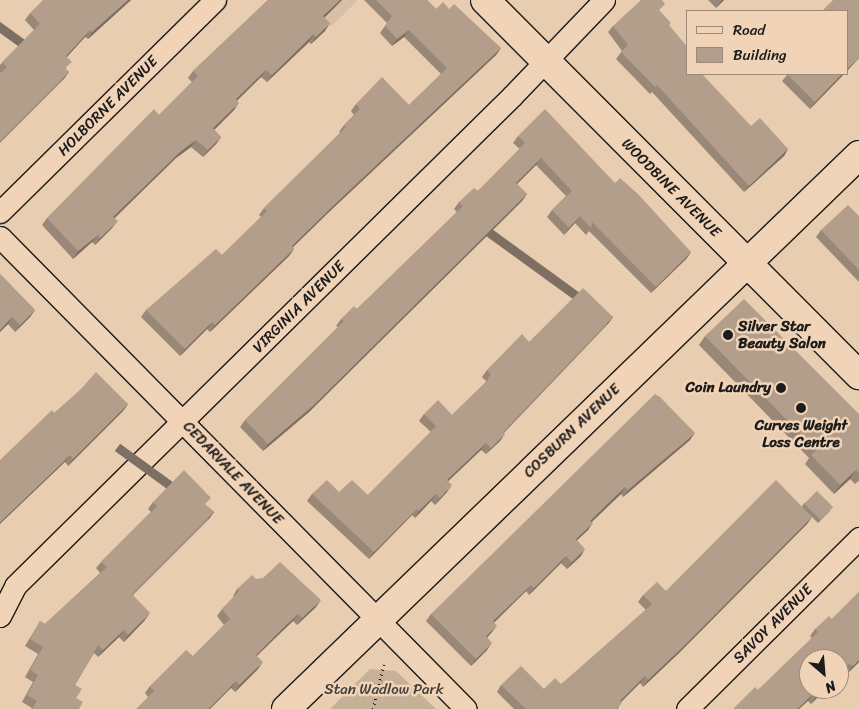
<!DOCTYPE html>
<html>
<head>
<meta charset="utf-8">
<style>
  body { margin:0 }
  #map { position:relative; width:859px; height:709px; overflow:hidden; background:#e8cdb1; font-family:Sriracha,sans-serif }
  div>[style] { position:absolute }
  .built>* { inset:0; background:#d8bfa5 }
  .green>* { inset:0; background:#c7b098 }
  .path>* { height:3px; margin-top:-1.5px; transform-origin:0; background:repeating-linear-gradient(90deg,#1c1c1c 0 1px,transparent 0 5px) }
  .roads { filter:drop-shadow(1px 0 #1c1c1c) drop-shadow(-1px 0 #1c1c1c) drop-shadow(0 1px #1c1c1c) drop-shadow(0 -1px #1c1c1c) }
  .street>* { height:21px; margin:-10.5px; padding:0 10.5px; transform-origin:10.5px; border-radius:10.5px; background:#f1d4b7 }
  .secondary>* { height:28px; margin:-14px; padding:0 14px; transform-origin:14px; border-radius:14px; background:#f1d4b7 }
  .wall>* { inset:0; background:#987 }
  .shaded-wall>* { inset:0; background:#7d6f61; transform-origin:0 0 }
  .building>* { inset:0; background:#b29e8a; transform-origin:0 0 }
  .dots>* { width:14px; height:14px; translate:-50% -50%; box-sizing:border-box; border:2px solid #f1d4b7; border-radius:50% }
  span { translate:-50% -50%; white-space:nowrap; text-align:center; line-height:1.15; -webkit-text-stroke:5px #f1d4b7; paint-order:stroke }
  .street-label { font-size:15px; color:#1c1c1c }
  .poi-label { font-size:15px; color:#1c1c1c; font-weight:700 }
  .left { translate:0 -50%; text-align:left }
  .right { translate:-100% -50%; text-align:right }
  .park-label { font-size:15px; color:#47413b }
  .legend { position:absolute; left:686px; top:10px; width:162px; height:65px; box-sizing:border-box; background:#f1d4b7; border:1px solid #9c8a79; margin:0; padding:6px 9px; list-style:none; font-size:15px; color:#1c1c1c }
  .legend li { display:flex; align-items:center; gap:10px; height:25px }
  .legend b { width:25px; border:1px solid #9c8a79 }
  .north { position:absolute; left:799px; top:649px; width:50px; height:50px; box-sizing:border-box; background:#f1d4b7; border:1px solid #9c8a79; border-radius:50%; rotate:153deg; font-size:14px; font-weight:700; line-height:20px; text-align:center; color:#1c1c1c }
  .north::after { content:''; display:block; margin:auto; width:18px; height:22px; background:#1c1c1c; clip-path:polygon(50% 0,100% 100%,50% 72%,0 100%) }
</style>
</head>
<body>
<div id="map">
  <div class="built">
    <i style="clip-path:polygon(303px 0,358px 0,331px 27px)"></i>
  </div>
  <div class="green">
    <i style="clip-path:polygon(370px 669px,396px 671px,436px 709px,330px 709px)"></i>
  </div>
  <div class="path">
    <i style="left:373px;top:709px;width:46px;rotate:-76.3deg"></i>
  </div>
  <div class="roads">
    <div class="street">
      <i style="left:0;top:212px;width:302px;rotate:-44.6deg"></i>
      <i style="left:0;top:237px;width:663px;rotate:45.37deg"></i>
      <i style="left:0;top:616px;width:34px;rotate:-63deg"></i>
      <i style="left:15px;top:586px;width:698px;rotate:-44.59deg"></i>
      <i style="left:512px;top:96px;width:133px;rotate:-46.2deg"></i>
      <i style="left:687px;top:709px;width:243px;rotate:-44.8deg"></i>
    </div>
    <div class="secondary">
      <i style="left:485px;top:0;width:530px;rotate:45.08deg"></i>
      <i style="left:286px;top:709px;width:797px;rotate:-44.03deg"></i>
    </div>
  </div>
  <div class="wall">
    <i style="clip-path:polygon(131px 0,88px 39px,85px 37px,67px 57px,66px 69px,64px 79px,0 143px,0 74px,1px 73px,0 72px,0 65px,34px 30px,25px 20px,30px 13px)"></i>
    <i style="clip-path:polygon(268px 0,342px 0,324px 18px,325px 31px,311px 44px,309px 42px,267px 82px,261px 77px,237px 101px,234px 110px,214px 130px,221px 137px,216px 144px,203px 157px,191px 147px,176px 158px,115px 218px,112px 228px,95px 245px,92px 242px,73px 259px,42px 225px,47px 218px,159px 115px,192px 82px,188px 78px,193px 71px)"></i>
    <i style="clip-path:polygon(364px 0,427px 0,436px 9px,449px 9px,501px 48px,496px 55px,329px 212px,293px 247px,294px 249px,289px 256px,210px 332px,207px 329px,180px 356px,141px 317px,146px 310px,222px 255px,261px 217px,259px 215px,264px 208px,340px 133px,339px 132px,344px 125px,354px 115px,351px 111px,356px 104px,409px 105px,441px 74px,404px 37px,392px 46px,380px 33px,387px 23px)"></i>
    <i style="clip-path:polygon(708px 0,724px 0,716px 8px)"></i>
    <i style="clip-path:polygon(660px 11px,669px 26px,688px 48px,688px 74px,751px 126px,788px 149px,784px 156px,744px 192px,652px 92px,650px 94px,616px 59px,622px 51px,608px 32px,613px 26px)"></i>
    <i style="clip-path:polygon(788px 74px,844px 74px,810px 109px,782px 81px)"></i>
    <i style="clip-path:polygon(518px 136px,615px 183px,691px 252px,686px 259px,651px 293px,589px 231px,586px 235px,575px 223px,564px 235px,547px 217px,552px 210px,566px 196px,536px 165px,517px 184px,527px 194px,522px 201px,309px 412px,263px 451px,240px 427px,245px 420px,338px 327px,336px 326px,341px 319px,357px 309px,457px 212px,454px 209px,459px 202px,478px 191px,520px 149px,513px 143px)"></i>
    <i style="clip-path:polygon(859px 216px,859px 282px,816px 237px,821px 230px)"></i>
    <i style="clip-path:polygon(0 274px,35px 310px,30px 317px,15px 332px,8px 324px,0 332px)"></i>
    <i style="clip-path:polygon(613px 317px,608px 324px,504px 433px,500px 441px,486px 454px,481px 450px,448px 481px,447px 492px,435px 505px,431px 501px,415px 518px,412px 515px,369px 559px,307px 501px,312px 494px,339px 492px,368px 495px,431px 432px,419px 421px,424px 414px,452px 415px,485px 383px,486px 381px,482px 377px,487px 370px,529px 342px)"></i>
    <i style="clip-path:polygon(705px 336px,859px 414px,859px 481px,855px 484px,850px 479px,834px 494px,805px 464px,809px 458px,699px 345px)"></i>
    <i style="clip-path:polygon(128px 404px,123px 411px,68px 466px,65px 462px,54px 413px)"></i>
    <i style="clip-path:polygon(690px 440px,623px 497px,621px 494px,592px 522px,588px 530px,577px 540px,581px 556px,567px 569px,561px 563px,529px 595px,526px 591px,494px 623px,492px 632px,487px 638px,487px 650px,471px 666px,426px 621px,431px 614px)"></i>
    <i style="clip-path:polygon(153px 502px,206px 505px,214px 512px,209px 519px,133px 595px,145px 620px,124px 642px,119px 637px,98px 657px,94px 653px,75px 685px,76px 698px,79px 709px,31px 709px,32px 708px,22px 702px,33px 682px,25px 677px,38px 654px,25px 646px,36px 628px,40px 621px,45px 624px,100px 573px,96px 568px,101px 562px,151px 512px,148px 509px)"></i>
    <i style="clip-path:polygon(804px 503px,830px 511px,818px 523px,812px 517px,807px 524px,679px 653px,643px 687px,640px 683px,621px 702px,618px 709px,514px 709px,497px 692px,501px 685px,544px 689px,561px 684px,565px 681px,646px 610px,638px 602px,643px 595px,666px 591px,802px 507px)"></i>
    <i style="clip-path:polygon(256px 579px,316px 607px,297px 625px,293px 621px,257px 656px,258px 669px,235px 692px,231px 688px,148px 697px,145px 693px,150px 686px,193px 656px,224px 625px,217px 616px,222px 609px,234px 597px,233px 596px,237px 589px)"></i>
    <i style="clip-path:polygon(859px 592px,859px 662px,848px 673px,845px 671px,809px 689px,826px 689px,811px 704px,808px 701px,758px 690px,812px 638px,810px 636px,815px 629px,832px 619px)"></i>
  </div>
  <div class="shaded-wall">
    <i style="clip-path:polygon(128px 0,131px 0,88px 39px,92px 32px)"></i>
    <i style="clip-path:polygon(340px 0,342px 0,318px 24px,323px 16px)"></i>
    <i style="clip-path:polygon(722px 0,724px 0,716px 8px,721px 1px)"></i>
    <i style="clip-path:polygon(330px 23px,325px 31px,311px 44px,316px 37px)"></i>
    <i style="clip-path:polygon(90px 30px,85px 37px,61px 63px,66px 56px)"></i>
    <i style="clip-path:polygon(409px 30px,404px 37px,392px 46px,397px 39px)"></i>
    <i style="clip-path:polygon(314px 34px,309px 42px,267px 82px,272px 75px)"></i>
    <i style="clip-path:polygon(501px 48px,496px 55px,329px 212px,287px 253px,292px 246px,334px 205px)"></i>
    <i style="clip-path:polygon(859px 57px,859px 58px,848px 70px,848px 68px)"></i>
    <i style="clip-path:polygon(266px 70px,261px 77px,230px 107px,236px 99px)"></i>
    <i style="left:69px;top:72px;width:9px;height:98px;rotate:126deg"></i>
    <i style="clip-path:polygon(842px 74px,844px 74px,810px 109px,815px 102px)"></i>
    <i style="clip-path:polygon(239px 103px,234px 110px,208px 136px,213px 128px)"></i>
    <i style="clip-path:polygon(221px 137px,216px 144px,203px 157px,208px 150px)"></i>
    <i style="clip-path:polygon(196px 140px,191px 147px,176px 158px,108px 224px,113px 217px,181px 151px)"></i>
    <i style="clip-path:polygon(788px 149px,784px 156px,744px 192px,749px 186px)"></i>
    <i style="clip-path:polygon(541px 158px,536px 165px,511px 190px,516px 183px)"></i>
    <i style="clip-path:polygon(527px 194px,522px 201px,309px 412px,263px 451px,268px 444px)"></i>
    <i style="clip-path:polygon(580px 216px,575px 223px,564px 235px,569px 228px)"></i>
    <i style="clip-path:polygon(118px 221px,112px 228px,95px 245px,100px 238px)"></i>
    <i style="clip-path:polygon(98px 235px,92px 242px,73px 259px,78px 251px)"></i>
    <i style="clip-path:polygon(294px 249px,289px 256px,210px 332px,215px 325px)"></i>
    <i style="clip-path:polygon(691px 252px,686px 259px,651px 293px,656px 287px)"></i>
    <i style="clip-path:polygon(35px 310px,30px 317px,15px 332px,20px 325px)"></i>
    <i style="clip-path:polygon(12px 317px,8px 324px,0 332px,0 330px)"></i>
    <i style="left:613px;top:317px;width:9px;height:159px;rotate:126deg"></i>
    <i style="clip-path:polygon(212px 322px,207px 329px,180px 356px,185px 349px)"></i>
    <i style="clip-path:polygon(128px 404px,123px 411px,68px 466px,73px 459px)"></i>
    <i style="clip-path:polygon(695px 433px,690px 440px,623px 497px,628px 490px)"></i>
    <i style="clip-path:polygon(505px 434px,500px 441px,486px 454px,491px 448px)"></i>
    <i style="clip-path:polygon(486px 443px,481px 450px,442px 487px,447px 480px)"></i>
    <i style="clip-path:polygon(70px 455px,65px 462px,0 524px,0 522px)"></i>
    <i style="clip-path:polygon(856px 470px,850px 479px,834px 494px,840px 485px)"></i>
    <i style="clip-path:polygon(452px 485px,447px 492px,435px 505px,440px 498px)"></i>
    <i style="clip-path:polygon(625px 487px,621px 494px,586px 527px,590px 521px)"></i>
    <i style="clip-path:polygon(436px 494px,431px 501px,415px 518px,419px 511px)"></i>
    <i style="clip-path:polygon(417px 509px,412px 515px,369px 559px,374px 552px)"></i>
    <i style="left:214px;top:512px;width:9px;height:116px;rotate:126deg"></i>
    <i style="clip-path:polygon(812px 517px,807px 524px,679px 653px,643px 687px,648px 680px)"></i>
    <i style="clip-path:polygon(593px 523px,588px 530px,571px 546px,576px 539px)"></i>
    <i style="clip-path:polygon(585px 549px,581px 556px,567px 569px,572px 562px)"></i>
    <i style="clip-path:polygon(566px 556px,561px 563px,529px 595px,534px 588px)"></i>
    <i style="clip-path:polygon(531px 585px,526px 591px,488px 628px,493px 621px)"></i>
    <i style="clip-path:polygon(321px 600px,316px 607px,297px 625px,302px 618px)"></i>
    <i style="clip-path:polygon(150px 613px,145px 620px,124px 642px,128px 635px)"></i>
    <i style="clip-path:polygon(298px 614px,293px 621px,276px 637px,251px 661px,256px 655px,281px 630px)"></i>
    <i style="clip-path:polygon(497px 626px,492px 632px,481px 643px,486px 636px)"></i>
    <i style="clip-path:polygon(124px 630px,119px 637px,98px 657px,103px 650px)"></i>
    <i style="clip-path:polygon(492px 643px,487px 650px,471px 666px,476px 659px)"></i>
    <i style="clip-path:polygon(859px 660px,859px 662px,848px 673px,853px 666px)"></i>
    <i style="clip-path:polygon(263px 662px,258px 669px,235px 692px,239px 685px)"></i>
    <i style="clip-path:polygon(849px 664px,845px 671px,839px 676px,839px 674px)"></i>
    <i style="clip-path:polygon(645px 676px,640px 683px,615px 708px,620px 701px)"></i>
    <i style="clip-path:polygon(236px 681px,231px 688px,210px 709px,208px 709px)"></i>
    <i style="clip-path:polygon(824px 689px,826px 689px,811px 704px,816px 697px)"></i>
    <i style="clip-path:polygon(813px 694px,808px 701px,799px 709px,797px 709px)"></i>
  </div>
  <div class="building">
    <i style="clip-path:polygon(43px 0,128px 0,92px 32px,90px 30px,66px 56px,72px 62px,65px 68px,69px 72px,0 141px,0 74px,7px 67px,2px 62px,40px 24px,30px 13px)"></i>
    <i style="clip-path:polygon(268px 0,340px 0,323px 16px,330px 23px,316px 37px,314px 34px,272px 75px,266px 70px,236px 99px,239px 103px,213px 128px,221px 137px,208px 150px,196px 140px,181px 151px,113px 217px,118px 221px,100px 238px,98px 235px,78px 251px,47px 218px,154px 109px,159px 115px,198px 76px,193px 71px)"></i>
    <i style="clip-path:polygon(376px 0,427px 0,436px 9px,443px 2px,449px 9px,454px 4px,501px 48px,334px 205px,292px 246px,294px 249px,215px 325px,212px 322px,185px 349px,146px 310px,216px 249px,222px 255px,267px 211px,264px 208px,346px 127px,344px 125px,360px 109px,356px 104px,382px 77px,409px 105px,447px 68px,409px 30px,397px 39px,385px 26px,392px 16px)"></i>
    <i style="clip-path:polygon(641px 0,662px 0,665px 4px,659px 10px,671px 23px,669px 25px,688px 48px,688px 57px,687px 58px,688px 59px,688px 74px,702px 74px,751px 126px,760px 118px,788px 149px,749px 186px,657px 85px,655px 87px,621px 52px,628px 45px,613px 26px)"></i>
    <i style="clip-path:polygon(833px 0,859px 0,859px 57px,848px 68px,848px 11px,822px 11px)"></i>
    <i style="clip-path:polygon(787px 74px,842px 74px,815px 102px)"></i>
    <i style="clip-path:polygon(545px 109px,615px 183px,620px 178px,638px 194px,691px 252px,656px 287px,592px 222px,591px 228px,580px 216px,569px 228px,552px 210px,572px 191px,541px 158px,516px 183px,527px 194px,314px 405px,268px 444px,245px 420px,344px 321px,341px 319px,354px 306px,357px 309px,463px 206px,459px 202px,474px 188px,478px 191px,525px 143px,518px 136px)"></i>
    <i style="clip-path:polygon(848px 205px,859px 216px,859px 270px,821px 230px)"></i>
    <i style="clip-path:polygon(0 274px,35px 310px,20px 325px,12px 317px,0 330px)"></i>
    <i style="clip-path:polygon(583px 288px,613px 317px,503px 432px,505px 434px,491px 448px,486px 443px,447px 480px,452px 485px,440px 498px,436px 494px,419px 511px,417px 509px,374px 552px,312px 494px,327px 480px,339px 492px,352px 480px,368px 495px,436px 426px,424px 414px,438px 400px,452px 415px,486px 382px,491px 374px,487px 370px,522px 334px,529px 342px)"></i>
    <i style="clip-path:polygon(744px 299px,859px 414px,859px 473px,856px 470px,840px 485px,811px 455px,816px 450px,705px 336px)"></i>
    <i style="clip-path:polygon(96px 372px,128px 404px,73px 459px,70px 455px,0 522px,0 460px,52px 410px,54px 413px,81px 389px)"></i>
    <i style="clip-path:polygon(655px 394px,660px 397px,695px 433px,628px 490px,625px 487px,590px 521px,593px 523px,576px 539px,585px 549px,572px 562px,566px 556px,534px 588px,531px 585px,493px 621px,497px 626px,486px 636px,492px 643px,476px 659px,431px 614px)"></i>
    <i style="clip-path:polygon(184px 470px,211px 498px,205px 504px,214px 512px,132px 594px,150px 613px,128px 635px,124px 630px,103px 650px,98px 645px,75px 685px,82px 689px,76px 698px,83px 702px,79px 709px,32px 709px,37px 701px,27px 695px,38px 675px,30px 670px,43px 647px,30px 639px,40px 621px,45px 624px,107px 567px,101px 562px,157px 506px,153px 502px)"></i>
    <i style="clip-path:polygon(776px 480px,812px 517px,684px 646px,648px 680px,645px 676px,620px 701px,622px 703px,616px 709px,526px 709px,501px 685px,521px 666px,544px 689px,555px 678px,561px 684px,565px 681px,652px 604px,643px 595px,657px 582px,666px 591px)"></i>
    <i style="left:817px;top:491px;width:23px;height:18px;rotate:45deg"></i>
    <i style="clip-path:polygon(280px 562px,321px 600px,302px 618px,298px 614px,281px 630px,256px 655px,263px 662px,239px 685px,236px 681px,208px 709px,136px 709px,154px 691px,150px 686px,186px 650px,193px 656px,230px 619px,222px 609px,239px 591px,237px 589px,252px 575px,256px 579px,263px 578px)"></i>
    <i style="clip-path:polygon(859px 592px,859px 660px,853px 666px,849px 664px,839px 674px,839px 659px,809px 659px,809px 689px,824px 689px,816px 697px,813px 694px,797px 709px,733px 709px,755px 687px,758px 690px,818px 632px,815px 629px,829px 616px,832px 619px)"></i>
  </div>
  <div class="dots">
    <i style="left:728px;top:335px;background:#1c1c1c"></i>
    <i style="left:781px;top:388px;background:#1c1c1c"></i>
    <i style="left:801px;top:408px;background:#1c1c1c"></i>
  </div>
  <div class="street-label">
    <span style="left:108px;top:106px;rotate:-45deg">HOLBORNE AVENUE</span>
    <span style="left:671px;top:188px;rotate:45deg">WOODBINE AVENUE</span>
    <span style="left:299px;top:307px;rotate:-45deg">VIRGINIA AVENUE</span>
    <span style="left:572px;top:431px;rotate:-44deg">COSBURN AVENUE</span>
    <span style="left:233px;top:473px;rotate:46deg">CEDARVALE AVENUE</span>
    <span style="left:773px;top:624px;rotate:-45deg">SAVOY AVENUE</span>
  </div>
  <div class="poi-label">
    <span class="left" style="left:738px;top:335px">Silver Star<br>Beauty Salon</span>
    <span class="right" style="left:771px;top:388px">Coin Laundry</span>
    <span style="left:801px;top:434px">Curves Weight<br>Loss Centre</span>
  </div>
  <div class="park-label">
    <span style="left:384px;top:690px">Stan Wadlow Park</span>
  </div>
  <ul class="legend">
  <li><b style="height:6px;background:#f1d4b7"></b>Road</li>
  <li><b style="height:14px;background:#b29e8a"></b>Building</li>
  </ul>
  <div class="north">N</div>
</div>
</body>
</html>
